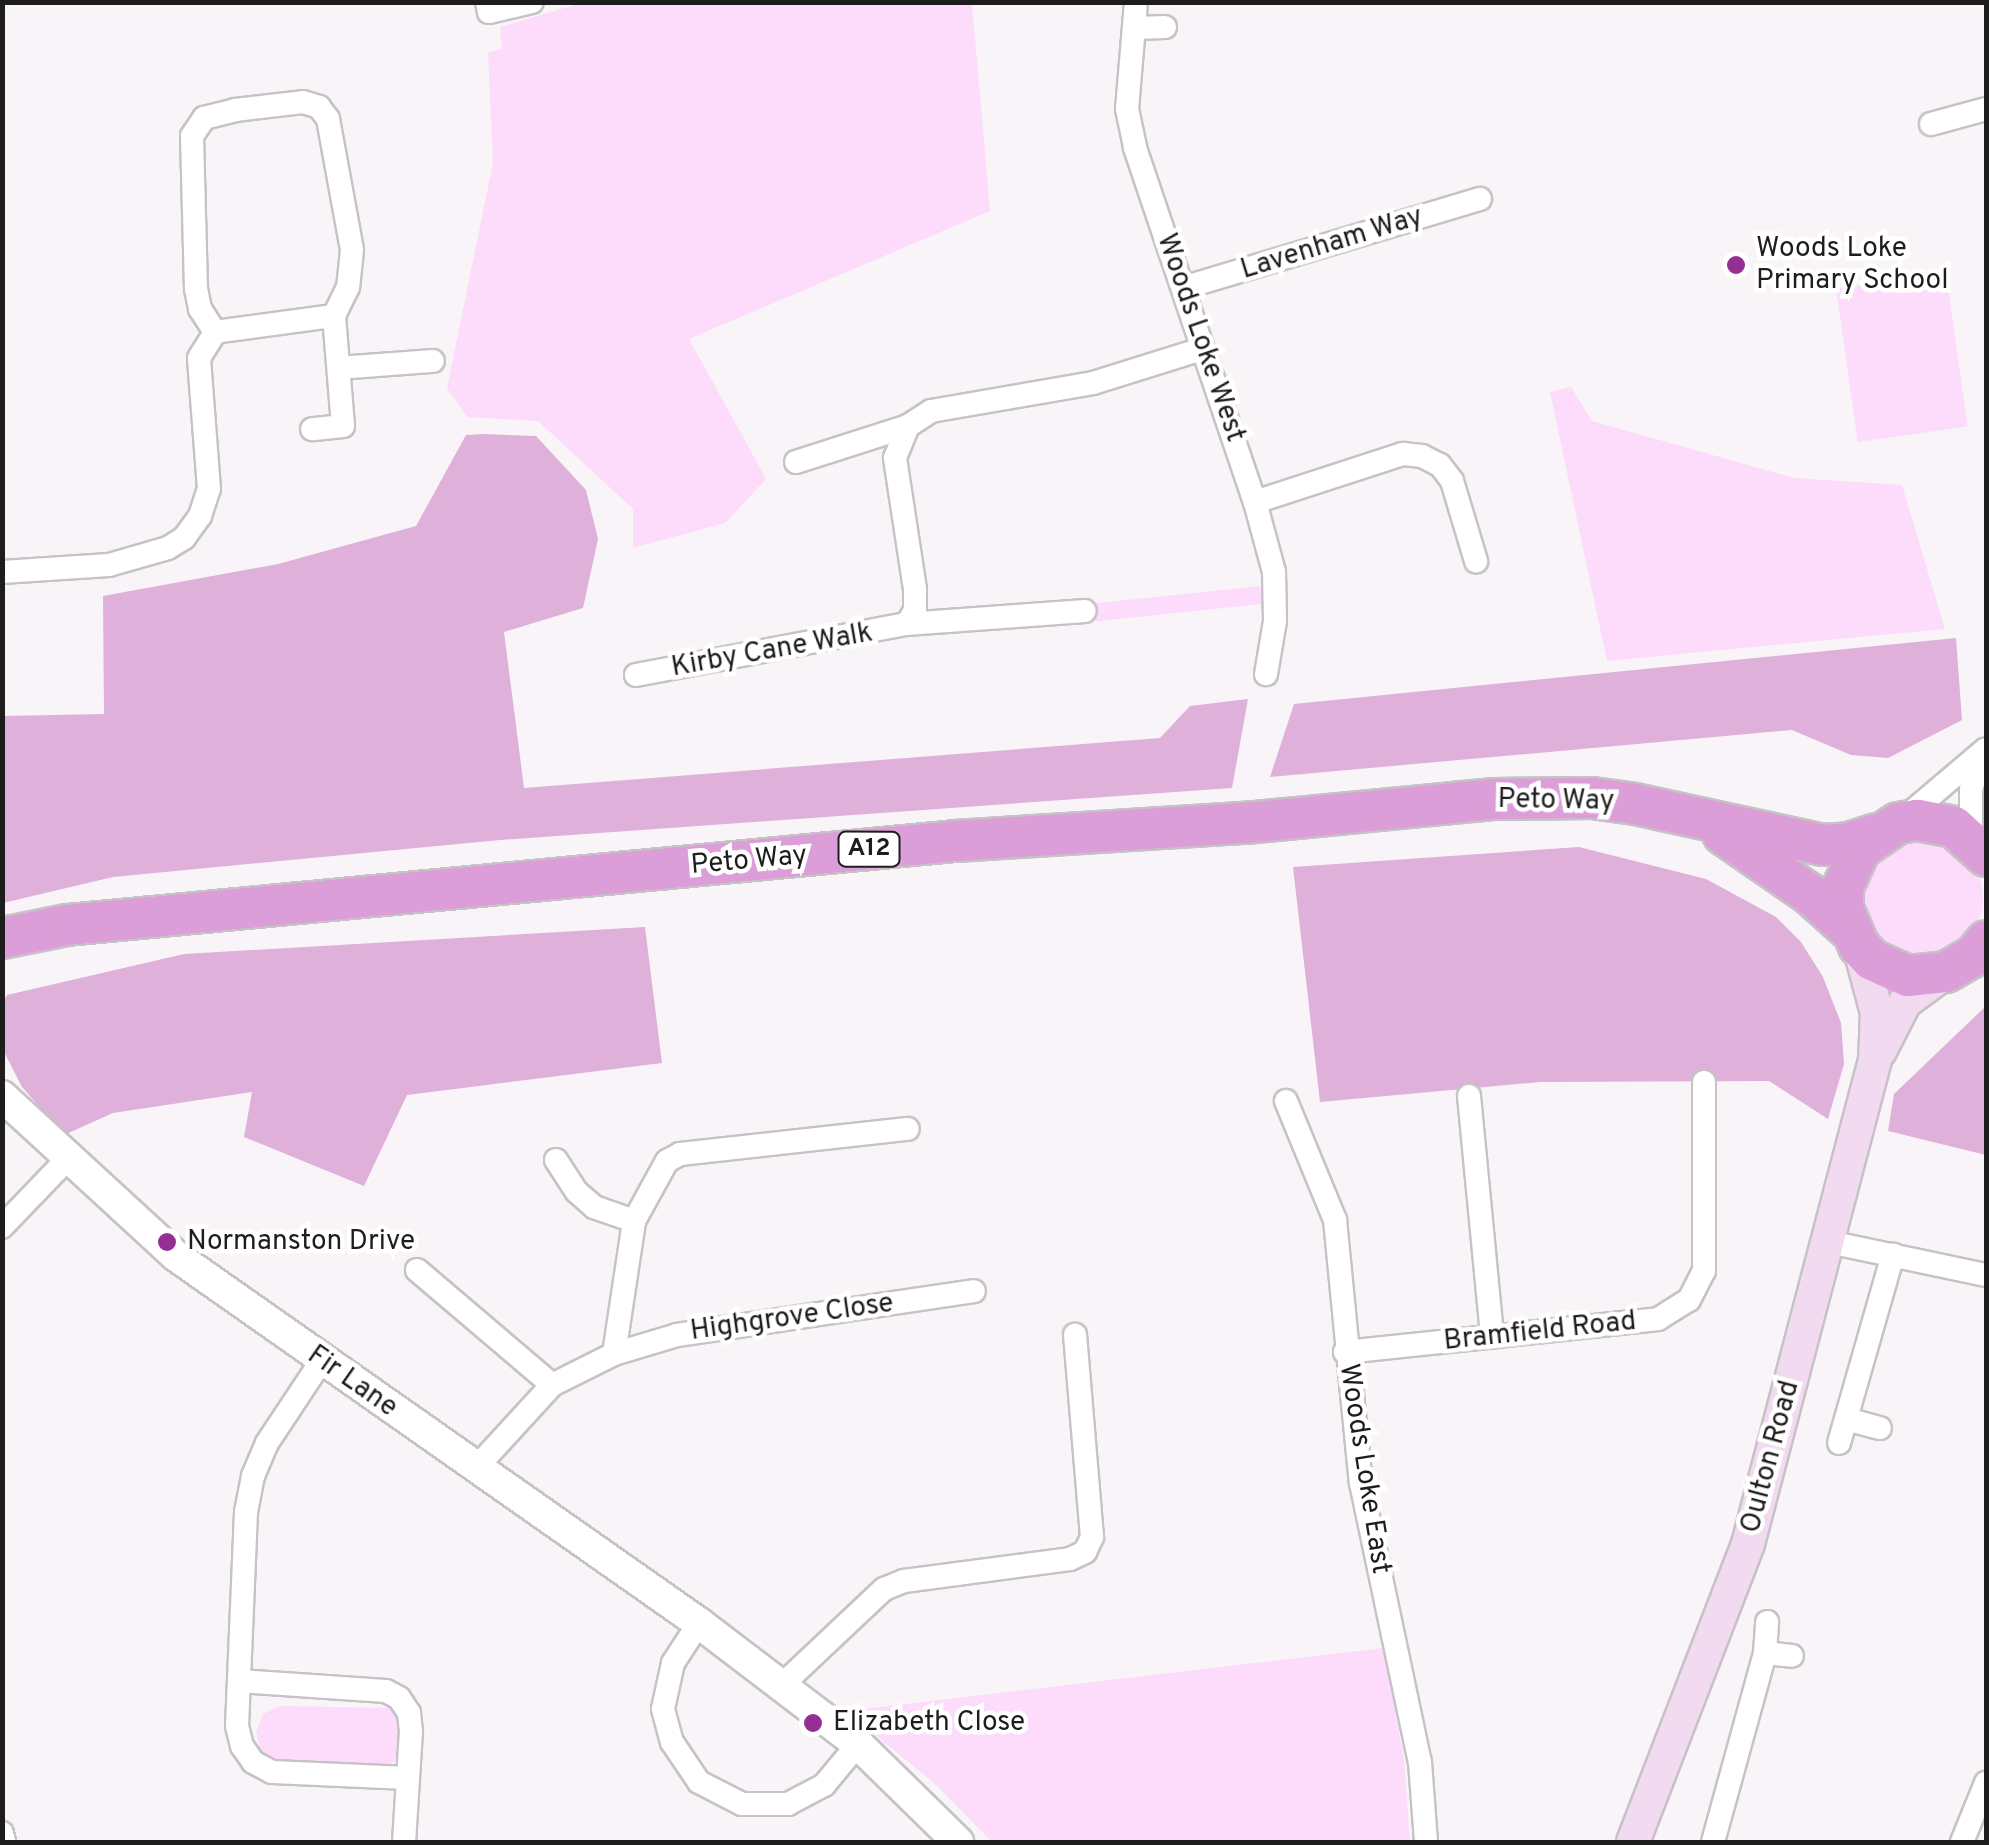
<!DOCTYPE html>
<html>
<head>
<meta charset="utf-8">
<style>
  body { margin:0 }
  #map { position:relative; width:1989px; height:1845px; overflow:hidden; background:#f9f4f8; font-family:Overpass,sans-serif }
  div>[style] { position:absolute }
  .green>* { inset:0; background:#fddbfa; transform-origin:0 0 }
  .round { border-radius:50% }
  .forest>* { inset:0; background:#deb0da }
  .roads { filter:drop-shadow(2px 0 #c6c2c6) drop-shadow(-2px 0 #c6c2c6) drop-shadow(0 2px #c6c2c6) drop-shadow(0 -2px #c6c2c6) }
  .minor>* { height:22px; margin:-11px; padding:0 11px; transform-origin:11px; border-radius:11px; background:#fff }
  .tertiary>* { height:30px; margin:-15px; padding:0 15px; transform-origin:15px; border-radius:15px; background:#fff }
  .secondary>* { height:32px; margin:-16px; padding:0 16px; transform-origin:16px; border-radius:16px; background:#f2dbf1 }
  .trunk>* { height:40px; margin:-20px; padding:0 20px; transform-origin:20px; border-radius:20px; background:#dc9ed8 }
  .dots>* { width:28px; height:28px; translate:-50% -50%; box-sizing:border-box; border:5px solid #fff; border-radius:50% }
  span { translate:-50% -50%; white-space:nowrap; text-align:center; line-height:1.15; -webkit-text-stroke:9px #fff; paint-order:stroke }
  .shield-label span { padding:2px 8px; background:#fff; border:2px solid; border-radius:8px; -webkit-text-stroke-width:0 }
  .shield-label { font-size:25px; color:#1e1d1e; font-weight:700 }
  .street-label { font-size:28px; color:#1e1d1e }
  .poi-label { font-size:28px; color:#1e1d1e }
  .left { translate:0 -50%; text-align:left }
  .frame { position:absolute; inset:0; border:5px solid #1e1d1e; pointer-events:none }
</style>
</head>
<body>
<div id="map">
  <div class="green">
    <i style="clip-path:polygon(581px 3px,972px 3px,990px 211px,689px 339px,766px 479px,725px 523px,633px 548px,633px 509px,538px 421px,467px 417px,447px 388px,493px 163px,488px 52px,502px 49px,500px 27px)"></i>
    <i style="left:1946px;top:273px;width:155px;height:111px;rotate:82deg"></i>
    <i style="clip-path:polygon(1571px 387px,1592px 421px,1794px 478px,1902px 485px,1945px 629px,1607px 661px,1550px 392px)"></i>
    <i style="left:1260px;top:586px;width:18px;height:167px;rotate:84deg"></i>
    <i class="round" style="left:1859px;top:836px;width:124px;height:124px"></i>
    <i style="clip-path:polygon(1384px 1648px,1404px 1760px,1410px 1842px,992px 1842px,935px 1784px,846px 1711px)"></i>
    <i style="clip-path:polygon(280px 1706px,389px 1708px,402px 1721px,402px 1756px,386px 1768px,277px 1764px,261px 1753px,256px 1732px,263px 1714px)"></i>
  </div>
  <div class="forest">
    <i style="clip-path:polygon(484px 434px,536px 436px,586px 490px,598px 539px,583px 608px,504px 632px,524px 788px,1160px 738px,1190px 706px,1248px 699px,1232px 788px,500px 840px,113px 877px,3px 903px,3px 716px,104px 714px,103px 596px,278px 564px,416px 526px,466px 435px)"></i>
    <i style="clip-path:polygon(1956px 638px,1962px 720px,1888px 758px,1851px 755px,1792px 730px,1270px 777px,1294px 704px)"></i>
    <i style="clip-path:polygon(1579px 847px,1706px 879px,1776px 917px,1801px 942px,1823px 977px,1841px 1023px,1844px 1064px,1828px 1119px,1769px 1081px,1541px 1082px,1320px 1102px,1293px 867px)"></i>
    <i style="clip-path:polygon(645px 927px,662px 1063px,407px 1095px,364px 1186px,244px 1137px,252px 1092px,113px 1113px,64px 1135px,22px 1087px,3px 1050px,3px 1002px,7px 995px,184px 954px)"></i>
    <i style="clip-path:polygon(1986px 1006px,1986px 1155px,1888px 1131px,1894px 1094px)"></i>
  </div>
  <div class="roads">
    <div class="minor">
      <i style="left:487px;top:2px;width:10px;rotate:79deg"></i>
      <i style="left:489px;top:12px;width:44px;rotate:-13.1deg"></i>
      <i style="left:1136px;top:2px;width:107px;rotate:94.8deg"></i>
      <i style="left:1127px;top:109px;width:40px;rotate:78deg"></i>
      <i style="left:1135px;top:148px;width:374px;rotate:71.3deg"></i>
      <i style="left:1255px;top:502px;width:73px;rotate:74.8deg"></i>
      <i style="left:1274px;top:572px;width:49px;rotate:88.8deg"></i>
      <i style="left:1275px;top:621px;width:54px;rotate:99.6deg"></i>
      <i style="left:1135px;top:28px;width:30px;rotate:-2deg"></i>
      <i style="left:1931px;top:124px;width:57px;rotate:-15.3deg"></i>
      <i style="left:1183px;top:288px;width:310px;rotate:-16.7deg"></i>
      <i style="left:215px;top:332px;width:27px;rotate:-123deg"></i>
      <i style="left:200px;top:309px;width:20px;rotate:-101deg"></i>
      <i style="left:196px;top:289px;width:153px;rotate:-91.5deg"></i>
      <i style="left:192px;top:136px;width:22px;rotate:-56deg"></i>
      <i style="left:204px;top:118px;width:32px;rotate:-14deg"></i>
      <i style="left:235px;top:110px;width:68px;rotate:-6.7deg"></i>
      <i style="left:303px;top:102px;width:17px;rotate:17deg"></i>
      <i style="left:319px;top:107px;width:15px;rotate:53deg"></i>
      <i style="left:328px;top:119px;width:133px;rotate:79.6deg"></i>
      <i style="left:352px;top:250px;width:37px;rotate:96deg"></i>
      <i style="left:348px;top:287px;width:32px;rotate:116deg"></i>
      <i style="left:339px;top:368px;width:94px;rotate:-4.3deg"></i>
      <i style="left:796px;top:462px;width:118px;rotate:-17.8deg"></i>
      <i style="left:908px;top:426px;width:27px;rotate:-33deg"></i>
      <i style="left:931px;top:411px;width:164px;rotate:-9.8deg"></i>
      <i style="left:1093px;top:383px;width:114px;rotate:-17.3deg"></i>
      <i style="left:1255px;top:502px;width:156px;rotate:-18deg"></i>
      <i style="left:1403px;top:454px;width:19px;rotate:6deg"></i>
      <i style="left:1422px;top:456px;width:20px;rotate:27deg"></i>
      <i style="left:1440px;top:465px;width:20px;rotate:53deg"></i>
      <i style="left:1452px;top:481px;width:84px;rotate:73.3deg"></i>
      <i style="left:2px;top:572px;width:107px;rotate:-3.7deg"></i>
      <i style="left:109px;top:565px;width:61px;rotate:-16.1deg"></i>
      <i style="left:168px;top:548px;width:19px;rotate:-32deg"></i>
      <i style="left:184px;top:538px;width:27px;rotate:-54deg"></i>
      <i style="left:200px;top:516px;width:28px;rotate:-72deg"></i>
      <i style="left:209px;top:489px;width:131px;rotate:-94.4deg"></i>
      <i style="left:199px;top:358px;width:31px;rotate:-58deg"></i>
      <i style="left:215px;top:332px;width:120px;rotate:-7.7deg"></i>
      <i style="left:334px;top:316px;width:110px;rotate:85.3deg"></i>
      <i style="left:343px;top:426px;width:31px;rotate:174deg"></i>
      <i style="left:907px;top:624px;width:178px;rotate:-4.2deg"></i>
      <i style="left:636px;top:675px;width:276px;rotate:-10.7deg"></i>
      <i style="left:907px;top:624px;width:16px;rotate:-60deg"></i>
      <i style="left:915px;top:610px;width:21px;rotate:-90deg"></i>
      <i style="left:915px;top:589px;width:133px;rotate:-98.7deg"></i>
      <i style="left:895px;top:458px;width:35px;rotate:-68deg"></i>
      <i style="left:1901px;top:821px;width:111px;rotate:-40.3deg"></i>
      <i style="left:1971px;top:837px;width:48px;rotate:-90deg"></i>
      <i style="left:1971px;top:789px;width:39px;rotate:-71deg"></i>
      <i style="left:1469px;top:1096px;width:242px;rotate:84.5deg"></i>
      <i style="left:1286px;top:1101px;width:129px;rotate:67.6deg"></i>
      <i style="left:1335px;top:1220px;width:264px;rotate:84.4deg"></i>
      <i style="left:1361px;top:1483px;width:285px;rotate:78.1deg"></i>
      <i style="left:1420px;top:1762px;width:80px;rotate:85.7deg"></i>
      <i style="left:556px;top:1160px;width:38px;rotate:57deg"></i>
      <i style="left:577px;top:1192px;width:23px;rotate:41deg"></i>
      <i style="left:594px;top:1207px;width:42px;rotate:19.3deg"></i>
      <i style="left:2px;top:1227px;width:98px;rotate:-46.2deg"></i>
      <i style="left:1829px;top:1242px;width:160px;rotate:11.9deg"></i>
      <i style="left:417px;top:1270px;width:177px;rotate:40.4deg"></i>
      <i style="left:1345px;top:1352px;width:315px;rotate:-6deg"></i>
      <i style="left:1658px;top:1319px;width:36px;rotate:-32deg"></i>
      <i style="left:1689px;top:1300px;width:33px;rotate:-63deg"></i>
      <i style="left:1704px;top:1271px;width:189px;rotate:-90deg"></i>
      <i style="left:614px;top:1354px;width:134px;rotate:-81.4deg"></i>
      <i style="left:634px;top:1221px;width:68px;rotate:-61.2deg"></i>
      <i style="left:667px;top:1161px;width:15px;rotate:-28deg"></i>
      <i style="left:680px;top:1154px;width:229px;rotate:-6.3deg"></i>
      <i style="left:322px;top:1360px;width:100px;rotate:123.5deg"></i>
      <i style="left:267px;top:1443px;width:36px;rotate:113deg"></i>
      <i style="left:253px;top:1476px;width:37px;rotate:101deg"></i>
      <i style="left:246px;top:1512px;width:214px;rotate:92.4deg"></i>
      <i style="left:237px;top:1726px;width:21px;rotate:76deg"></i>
      <i style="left:242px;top:1746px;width:19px;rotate:55deg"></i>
      <i style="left:253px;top:1762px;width:21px;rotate:28deg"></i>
      <i style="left:272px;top:1772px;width:136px;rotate:2.5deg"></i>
      <i style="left:1846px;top:1419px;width:35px;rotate:15deg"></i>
      <i style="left:1839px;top:1443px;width:196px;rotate:-74deg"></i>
      <i style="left:475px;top:1469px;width:114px;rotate:-47.5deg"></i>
      <i style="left:552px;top:1385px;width:69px;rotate:-26.6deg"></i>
      <i style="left:614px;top:1354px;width:66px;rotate:-16.8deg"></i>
      <i style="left:677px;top:1335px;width:300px;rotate:-8.4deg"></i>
      <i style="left:699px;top:1623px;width:48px;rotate:123deg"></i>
      <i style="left:673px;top:1663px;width:47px;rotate:102.3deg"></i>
      <i style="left:663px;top:1709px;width:34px;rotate:75deg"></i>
      <i style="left:672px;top:1742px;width:48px;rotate:56deg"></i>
      <i style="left:699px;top:1782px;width:48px;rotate:27.1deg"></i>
      <i style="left:742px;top:1804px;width:46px"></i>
      <i style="left:788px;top:1804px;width:41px;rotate:-27.8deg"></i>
      <i style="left:824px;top:1785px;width:53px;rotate:-50.3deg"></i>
      <i style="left:1765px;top:1653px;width:27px;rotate:6deg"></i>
      <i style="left:239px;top:1681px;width:147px;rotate:3.9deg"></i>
      <i style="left:386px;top:1691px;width:15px;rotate:28deg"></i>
      <i style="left:399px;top:1698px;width:18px;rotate:56deg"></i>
      <i style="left:409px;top:1713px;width:18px;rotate:84deg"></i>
      <i style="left:411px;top:1731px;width:111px;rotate:93.6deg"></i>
      <i style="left:782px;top:1685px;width:140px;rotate:-43.3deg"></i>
      <i style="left:884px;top:1589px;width:22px;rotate:-22deg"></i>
      <i style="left:904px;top:1581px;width:167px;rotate:-7.5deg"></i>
      <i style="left:1070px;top:1559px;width:17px;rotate:-25deg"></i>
      <i style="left:1085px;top:1552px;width:17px;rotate:-65deg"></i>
      <i style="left:1092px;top:1537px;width:203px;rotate:-94.8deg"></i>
      <i style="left:2px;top:1833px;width:9px;rotate:77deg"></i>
      <i style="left:1713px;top:1842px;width:196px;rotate:-74.6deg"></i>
      <i style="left:1765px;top:1653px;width:31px;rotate:-86deg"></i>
      <i style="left:1962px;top:1842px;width:64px;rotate:-67.9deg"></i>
    </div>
    <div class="tertiary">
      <i style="left:2px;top:1096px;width:236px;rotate:42.6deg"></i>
      <i style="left:176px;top:1256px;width:639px;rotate:35.06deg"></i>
      <i style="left:699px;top:1623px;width:200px;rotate:37.3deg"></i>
      <i style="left:858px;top:1744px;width:140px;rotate:44.4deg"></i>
    </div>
    <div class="secondary">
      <i style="left:1880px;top:1051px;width:55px;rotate:-63deg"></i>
      <i style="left:1905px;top:1002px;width:51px;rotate:-36.2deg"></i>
      <i style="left:1633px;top:1842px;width:319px;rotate:-68.9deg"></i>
      <i style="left:1748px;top:1544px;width:500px;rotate:-75.3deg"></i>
      <i style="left:1875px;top:1060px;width:47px;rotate:-87.6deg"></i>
      <i style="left:1877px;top:1013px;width:69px;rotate:-105deg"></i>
    </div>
    <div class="trunk">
      <i style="left:1723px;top:834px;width:107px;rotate:34.7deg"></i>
      <i style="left:1811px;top:895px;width:51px;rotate:41.8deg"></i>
      <i style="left:1986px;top:856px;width:43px;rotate:-137.8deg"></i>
      <i style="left:1954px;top:827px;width:38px;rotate:-169deg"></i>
      <i style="left:1917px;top:820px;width:19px;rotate:171deg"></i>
      <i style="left:1898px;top:823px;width:46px;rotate:145.6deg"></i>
      <i style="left:1860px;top:849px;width:42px;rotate:114.1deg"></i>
      <i style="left:1843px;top:887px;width:22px;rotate:90deg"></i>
      <i style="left:1843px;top:909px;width:40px;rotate:66.6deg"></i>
      <i style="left:1859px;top:946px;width:19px;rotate:47deg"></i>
      <i style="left:1872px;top:960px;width:39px;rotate:24deg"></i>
      <i style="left:1908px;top:976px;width:38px;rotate:-6deg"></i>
      <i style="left:1946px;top:972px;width:32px;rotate:-30deg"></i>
      <i style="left:1974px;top:956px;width:19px;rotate:-51deg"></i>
      <i style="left:2px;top:938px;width:66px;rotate:-11.3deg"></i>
      <i style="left:67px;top:925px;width:892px;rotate:-5.4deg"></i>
      <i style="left:955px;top:841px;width:291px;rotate:-3.6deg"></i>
      <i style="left:1245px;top:823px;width:249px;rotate:-5.5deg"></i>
      <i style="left:1493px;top:799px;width:99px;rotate:-0.6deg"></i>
      <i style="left:1592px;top:798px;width:43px;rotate:7.9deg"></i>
      <i style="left:1635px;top:804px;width:192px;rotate:12.3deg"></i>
      <i style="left:1823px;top:845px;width:26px;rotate:-4deg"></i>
      <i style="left:1849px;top:843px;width:28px;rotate:-18deg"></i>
    </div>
  </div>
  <div class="dots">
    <i style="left:1736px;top:265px;background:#952f93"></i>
    <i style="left:167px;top:1242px;background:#952f93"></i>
    <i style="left:813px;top:1723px;background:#952f93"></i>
  </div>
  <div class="shield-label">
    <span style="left:869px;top:849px">A12</span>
  </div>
  <div class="street-label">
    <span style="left:1332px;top:244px;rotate:-17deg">Lavenham Way</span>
    <span style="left:1200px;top:338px;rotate:71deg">Woods Loke West</span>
    <span style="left:772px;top:651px;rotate:-10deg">Kirby Cane Walk</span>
    <span style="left:1556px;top:801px;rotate:1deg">Peto Way</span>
    <span style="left:749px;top:861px;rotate:-5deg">Peto Way</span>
    <span style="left:792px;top:1318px;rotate:-8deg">Highgrove Close</span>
    <span style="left:1540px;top:1332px;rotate:-6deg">Bramfield Road</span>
    <span style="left:352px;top:1382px;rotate:35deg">Fir Lane</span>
    <span style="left:1771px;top:1457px;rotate:-75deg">Oulton Road</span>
    <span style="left:1364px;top:1469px;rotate:81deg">Woods Loke East</span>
  </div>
  <div class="poi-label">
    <span class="left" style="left:1756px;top:265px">Woods Loke<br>Primary School</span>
    <span class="left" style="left:187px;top:1242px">Normanston Drive</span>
    <span class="left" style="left:833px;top:1723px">Elizabeth Close</span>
  </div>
  <div class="frame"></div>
</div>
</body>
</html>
